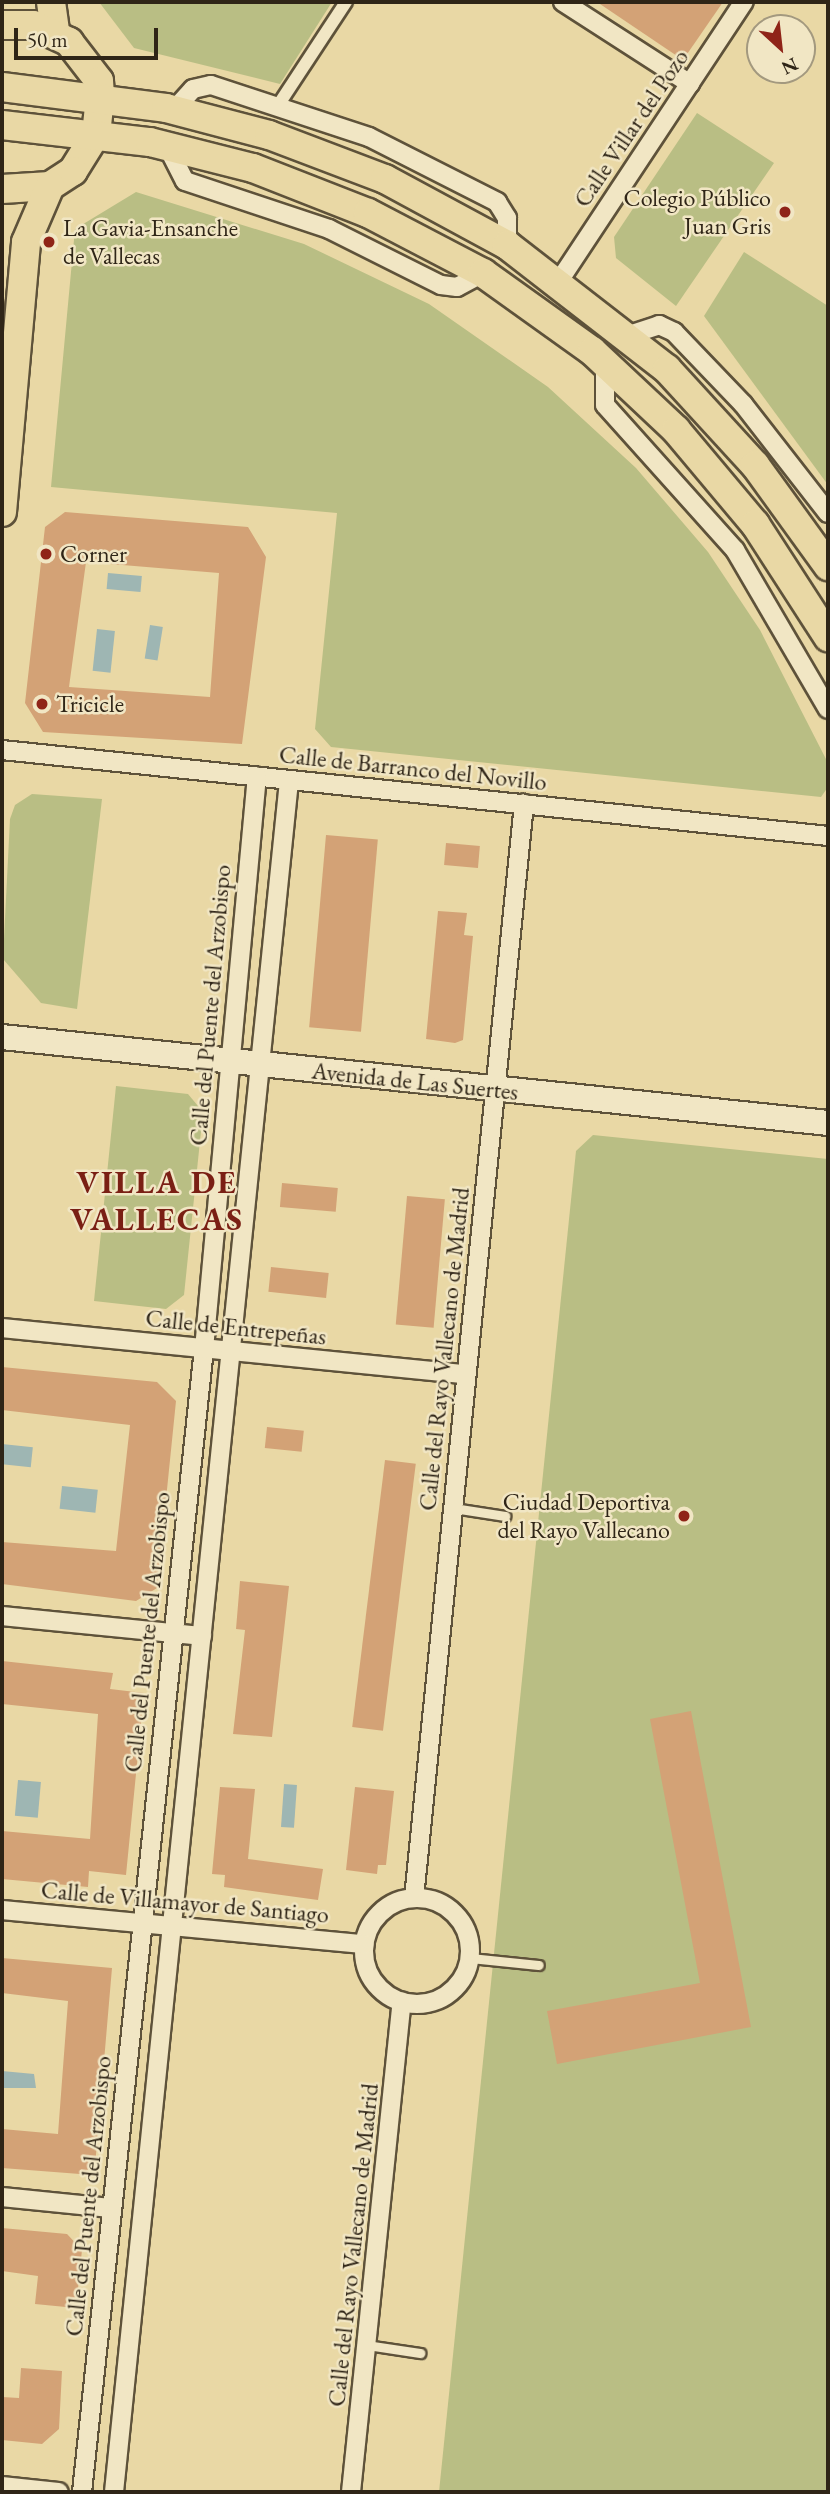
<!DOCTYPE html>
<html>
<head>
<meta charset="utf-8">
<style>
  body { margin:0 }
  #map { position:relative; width:830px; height:2494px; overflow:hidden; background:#e9d8a5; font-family:"EB Garamond",serif }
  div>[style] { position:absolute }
  .green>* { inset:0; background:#b9be84 }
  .water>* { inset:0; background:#9eb6b3; transform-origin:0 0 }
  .building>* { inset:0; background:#d3a276; transform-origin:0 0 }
  .roads { filter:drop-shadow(2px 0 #5e523a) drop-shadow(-2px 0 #5e523a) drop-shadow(0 2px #5e523a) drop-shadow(0 -2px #5e523a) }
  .service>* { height:9px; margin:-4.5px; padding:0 4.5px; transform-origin:4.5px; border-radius:4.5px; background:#f1e6c4 }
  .pedestrian>* { height:12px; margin:-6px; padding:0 6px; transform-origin:6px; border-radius:6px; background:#f1e6c4 }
  .minor>* { height:18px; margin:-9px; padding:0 9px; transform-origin:9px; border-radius:9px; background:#f1e6c4 }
  .minor>.ring { margin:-9px; padding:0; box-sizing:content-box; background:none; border:18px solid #f1e6c4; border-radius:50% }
  .secondary>* { height:24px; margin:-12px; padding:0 12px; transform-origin:12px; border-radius:12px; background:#f1e6c4 }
  .primary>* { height:28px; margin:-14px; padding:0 14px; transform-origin:14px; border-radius:14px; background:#e9d8a5 }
  .dots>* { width:19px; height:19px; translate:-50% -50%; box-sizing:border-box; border:4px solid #f1e6c4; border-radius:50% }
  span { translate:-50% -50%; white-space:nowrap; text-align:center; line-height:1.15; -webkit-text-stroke:5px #f1e6c4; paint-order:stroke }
  .street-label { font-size:24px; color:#2f2517 }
  .poi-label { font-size:24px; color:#2f2517 }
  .right { translate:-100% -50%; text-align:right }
  .left { translate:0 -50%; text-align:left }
  .district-label { font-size:32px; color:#7a1f14; font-weight:700; letter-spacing:2px }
  .frame { position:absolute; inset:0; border:4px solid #2f2517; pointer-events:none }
  .north { position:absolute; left:746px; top:14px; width:70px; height:70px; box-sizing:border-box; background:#f1e6c4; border:2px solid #a3997f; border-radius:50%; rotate:153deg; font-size:19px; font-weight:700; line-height:28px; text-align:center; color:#2f2517 }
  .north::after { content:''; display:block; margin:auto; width:24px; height:32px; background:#8f2418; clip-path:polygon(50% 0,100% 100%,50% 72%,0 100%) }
  .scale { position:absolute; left:14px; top:28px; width:144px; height:32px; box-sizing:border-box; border:4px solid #2f2517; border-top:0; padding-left:9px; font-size:21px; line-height:24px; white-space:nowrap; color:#2f2517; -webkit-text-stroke:5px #f1e6c4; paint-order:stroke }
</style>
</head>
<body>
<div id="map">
  <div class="green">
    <i style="clip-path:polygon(99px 2px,332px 2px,280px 84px,134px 48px)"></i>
    <i style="clip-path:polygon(697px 113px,774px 163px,676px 306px,616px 258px,614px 237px)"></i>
    <i style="clip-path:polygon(136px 192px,304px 244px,429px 304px,548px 387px,636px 468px,708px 552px,760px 630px,828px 763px,828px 787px,821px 797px,331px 747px,315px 729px,337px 513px,51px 487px,75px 229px)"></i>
    <i style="clip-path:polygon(744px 252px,828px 306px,828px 485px,704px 316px)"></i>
    <i style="clip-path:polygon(32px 794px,102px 799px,77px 1009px,41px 1003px,3px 959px,10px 819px,15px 805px)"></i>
    <i style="clip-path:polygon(116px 1086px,188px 1094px,203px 1112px,184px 1295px,166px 1309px,94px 1301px)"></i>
    <i style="clip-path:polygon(593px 1135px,828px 1159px,828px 2492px,439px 2492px,576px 1151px)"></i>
  </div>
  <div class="water">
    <i style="left:108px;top:573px;width:34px;height:16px;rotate:5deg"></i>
    <i style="left:150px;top:625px;width:13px;height:34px;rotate:9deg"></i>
    <i style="left:97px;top:629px;width:18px;height:42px;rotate:6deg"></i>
    <i style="left:2px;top:1444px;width:31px;height:20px;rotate:6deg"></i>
    <i style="left:62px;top:1486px;width:36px;height:23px;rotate:6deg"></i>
    <i style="left:18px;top:1780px;width:23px;height:36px;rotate:5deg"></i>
    <i style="left:284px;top:1784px;width:13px;height:43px;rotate:4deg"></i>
    <i style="clip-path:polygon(2px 2071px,34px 2074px,36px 2088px,2px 2088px)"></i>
  </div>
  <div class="building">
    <i style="clip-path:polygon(597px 2px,723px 2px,683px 60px)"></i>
    <i style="clip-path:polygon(evenodd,65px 512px,248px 527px,266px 557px,242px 744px,43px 732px,25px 703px,45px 527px,65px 512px,86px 562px,219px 573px,210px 697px,69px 687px,86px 562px)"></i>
    <i style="left:326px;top:835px;width:52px;height:193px;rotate:5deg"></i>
    <i style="left:446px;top:843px;width:34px;height:22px;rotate:5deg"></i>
    <i style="clip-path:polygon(438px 911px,467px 913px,464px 935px,473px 936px,463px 1040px,455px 1043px,426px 1039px)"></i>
    <i style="left:282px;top:1183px;width:56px;height:24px;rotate:5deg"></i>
    <i style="left:407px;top:1196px;width:38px;height:129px;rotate:5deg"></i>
    <i style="left:271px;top:1267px;width:58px;height:25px;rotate:6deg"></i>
    <i style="clip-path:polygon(2px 1367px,157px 1382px,176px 1401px,157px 1588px,136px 1601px,2px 1584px,2px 1542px,116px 1551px,130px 1425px,2px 1410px)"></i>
    <i style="left:267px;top:1427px;width:37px;height:21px;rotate:6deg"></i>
    <i style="left:385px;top:1460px;width:31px;height:269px;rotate:7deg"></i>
    <i style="clip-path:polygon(240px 1581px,289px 1586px,272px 1737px,233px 1734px,245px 1630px,236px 1629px)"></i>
    <i style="clip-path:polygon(2px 1661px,113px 1673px,110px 1689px,144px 1693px,126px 1875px,89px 1871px,88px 1887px,2px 1879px,2px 1831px,90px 1839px,98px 1714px,2px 1704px)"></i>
    <i style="clip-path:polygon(691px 1711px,751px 2027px,557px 2064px,547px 2011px,700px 1983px,650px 1719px)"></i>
    <i style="clip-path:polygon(220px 1787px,255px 1789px,248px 1859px,323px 1869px,318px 1900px,224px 1887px,225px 1875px,212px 1874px)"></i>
    <i style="clip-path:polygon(355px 1787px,394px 1791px,386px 1865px,378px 1865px,377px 1874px,346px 1870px)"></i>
    <i style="clip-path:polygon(2px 1958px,112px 1968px,95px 2166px,80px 2174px,2px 2168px,2px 2129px,58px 2134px,68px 2001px,2px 1993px)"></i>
    <i style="clip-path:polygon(2px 2228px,67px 2234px,82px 2250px,76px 2308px,35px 2304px,38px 2276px,2px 2271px)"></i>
    <i style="clip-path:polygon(21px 2368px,62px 2371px,59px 2429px,42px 2444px,2px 2440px,2px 2397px,19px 2398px)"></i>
  </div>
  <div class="roads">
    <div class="service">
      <i style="left:453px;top:1508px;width:53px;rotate:8.7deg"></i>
      <i style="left:470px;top:1958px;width:69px;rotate:5.8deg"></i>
      <i style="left:367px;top:2345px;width:54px;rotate:8.6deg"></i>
    </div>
    <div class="pedestrian">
      <i style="left:279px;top:104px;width:122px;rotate:-56.7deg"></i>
    </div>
    <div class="minor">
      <i style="left:563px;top:2px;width:151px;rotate:32.8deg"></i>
      <i style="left:174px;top:110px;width:28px;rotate:-48deg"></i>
      <i style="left:193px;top:89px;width:18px;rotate:-13deg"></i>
      <i style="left:211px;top:85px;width:166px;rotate:18.2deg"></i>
      <i style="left:369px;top:137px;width:144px;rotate:26.9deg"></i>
      <i style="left:497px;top:202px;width:19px;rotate:58deg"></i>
      <i style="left:507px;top:218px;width:27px;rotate:90deg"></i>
      <i style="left:167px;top:146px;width:39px;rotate:63deg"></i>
      <i style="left:185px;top:181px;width:152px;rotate:18.4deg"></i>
      <i style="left:329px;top:229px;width:125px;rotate:26.6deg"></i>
      <i style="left:441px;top:285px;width:16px;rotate:7deg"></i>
      <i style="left:457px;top:287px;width:30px;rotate:-28deg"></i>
      <i style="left:559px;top:281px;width:335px;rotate:-56.5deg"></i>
      <i style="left:629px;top:335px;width:32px;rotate:-18deg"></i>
      <i style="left:659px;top:325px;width:17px;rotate:25deg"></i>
      <i style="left:674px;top:332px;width:100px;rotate:46.2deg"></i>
      <i style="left:743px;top:404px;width:138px;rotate:52.1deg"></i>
      <i style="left:605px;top:363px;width:42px;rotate:90deg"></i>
      <i style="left:605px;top:405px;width:195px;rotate:48.1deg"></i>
      <i style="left:735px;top:550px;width:184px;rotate:59.7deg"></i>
      <i style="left:2px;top:750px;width:830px;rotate:5.94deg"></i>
      <i style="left:2px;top:1328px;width:466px;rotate:5.7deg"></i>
      <i style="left:2px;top:1616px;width:201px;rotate:5.7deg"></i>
      <i style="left:414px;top:1898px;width:1100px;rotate:-84.26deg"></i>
      <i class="ring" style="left:364px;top:1898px;width:88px;height:88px"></i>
      <i style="left:2px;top:1910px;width:364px;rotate:5.4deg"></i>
      <i style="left:2px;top:2197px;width:110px;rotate:5.8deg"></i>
      <i style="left:2px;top:2486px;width:57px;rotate:6deg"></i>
      <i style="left:82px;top:2492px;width:1149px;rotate:-83.91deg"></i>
      <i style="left:204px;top:1349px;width:575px;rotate:-84.72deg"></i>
      <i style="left:114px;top:2492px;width:1721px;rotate:-84.16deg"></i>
      <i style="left:351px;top:2492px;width:493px;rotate:-84.1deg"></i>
    </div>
    <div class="secondary">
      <i style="left:2px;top:1037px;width:830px;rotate:5.94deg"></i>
    </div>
    <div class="primary">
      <i style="left:51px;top:2px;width:29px;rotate:82deg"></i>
      <i style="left:2px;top:25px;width:31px"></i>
      <i style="left:33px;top:25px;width:40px;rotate:25deg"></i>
      <i style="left:69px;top:42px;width:49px;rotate:52.4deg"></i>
      <i style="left:99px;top:81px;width:16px;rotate:86deg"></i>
      <i style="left:100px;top:97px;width:37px;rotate:96deg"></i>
      <i style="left:96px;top:134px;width:44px;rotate:121.9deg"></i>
      <i style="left:73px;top:171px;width:27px;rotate:147deg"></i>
      <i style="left:50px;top:186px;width:48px;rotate:176.4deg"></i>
      <i style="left:2px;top:87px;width:165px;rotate:7.3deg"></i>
      <i style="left:166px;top:108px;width:106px;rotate:14.7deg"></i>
      <i style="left:269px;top:135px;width:124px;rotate:20.8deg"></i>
      <i style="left:385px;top:179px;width:139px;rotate:28.4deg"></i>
      <i style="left:507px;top:245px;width:202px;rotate:37.8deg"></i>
      <i style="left:667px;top:369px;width:130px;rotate:47.5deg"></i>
      <i style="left:755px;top:465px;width:125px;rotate:54.1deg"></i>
      <i style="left:2px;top:125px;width:149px;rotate:6.6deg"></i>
      <i style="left:150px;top:142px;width:106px;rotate:14.2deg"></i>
      <i style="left:253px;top:168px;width:123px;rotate:21.4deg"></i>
      <i style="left:368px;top:213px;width:130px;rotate:27.6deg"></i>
      <i style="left:483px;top:273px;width:134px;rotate:35.6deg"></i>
      <i style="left:592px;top:351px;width:115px;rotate:43.2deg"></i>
      <i style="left:676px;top:430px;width:123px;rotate:50deg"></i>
      <i style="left:755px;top:524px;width:135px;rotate:57.1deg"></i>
      <i style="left:2px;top:512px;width:271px;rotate:-84.9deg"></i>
      <i style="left:26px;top:242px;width:61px;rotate:-66.8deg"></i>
    </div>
  </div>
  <div class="dots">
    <i style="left:785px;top:212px;background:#8f2418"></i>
    <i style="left:49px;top:242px;background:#8f2418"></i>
    <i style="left:46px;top:554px;background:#8f2418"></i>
    <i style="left:42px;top:704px;background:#8f2418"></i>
    <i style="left:684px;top:1516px;background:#8f2418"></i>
  </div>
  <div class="street-label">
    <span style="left:631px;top:128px;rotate:-56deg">Calle Villar del Pozo</span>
    <span style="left:413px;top:768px;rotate:6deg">Calle de Barranco del Novillo</span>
    <span style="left:210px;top:1005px;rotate:-85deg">Calle del Puente del Arzobispo</span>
    <span style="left:415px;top:1081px;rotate:6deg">Avenida de Las Suertes</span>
    <span style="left:236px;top:1327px;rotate:6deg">Calle de Entrepeñas</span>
    <span style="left:444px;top:1349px;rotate:-84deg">Calle del Rayo Vallecano de Madrid</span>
    <span style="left:147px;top:1632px;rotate:-84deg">Calle del Puente del Arzobispo</span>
    <span style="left:185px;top:1902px;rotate:5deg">Calle de Villamayor de Santiago</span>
    <span style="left:88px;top:2196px;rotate:-84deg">Calle del Puente del Arzobispo</span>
    <span style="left:353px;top:2245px;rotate:-84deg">Calle del Rayo Vallecano de Madrid</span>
  </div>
  <div class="poi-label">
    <span class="right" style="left:771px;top:212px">Colegio Público<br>Juan Gris</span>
    <span class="left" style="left:63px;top:242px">La Gavia-Ensanche<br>de Vallecas</span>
    <span class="left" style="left:60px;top:554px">Corner</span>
    <span class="left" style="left:56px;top:704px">Tricicle</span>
    <span class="right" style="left:670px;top:1516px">Ciudad Deportiva<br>del Rayo Vallecano</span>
  </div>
  <div class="district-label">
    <span style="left:157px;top:1201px">VILLA DE<br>VALLECAS</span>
  </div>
  <div class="frame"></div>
  <div class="north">N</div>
  <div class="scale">50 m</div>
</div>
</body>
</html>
